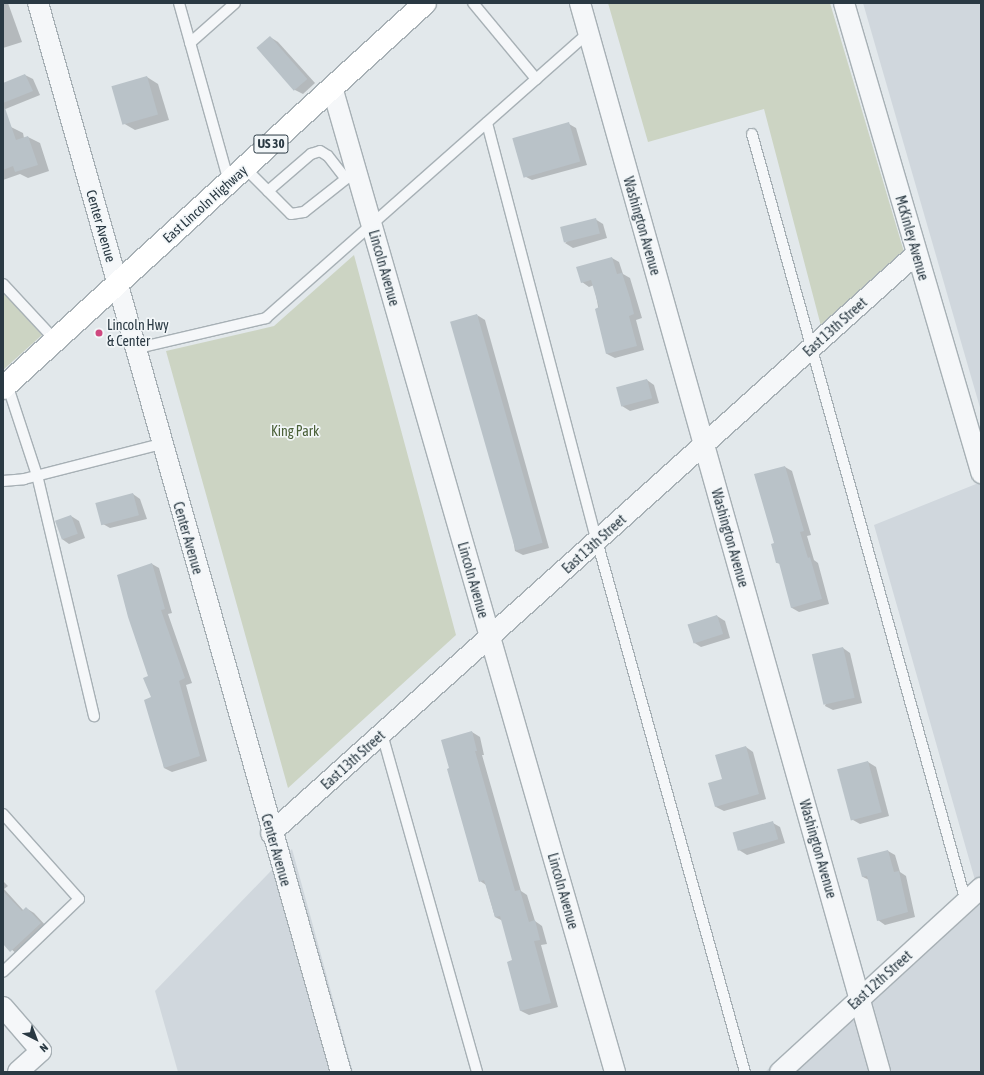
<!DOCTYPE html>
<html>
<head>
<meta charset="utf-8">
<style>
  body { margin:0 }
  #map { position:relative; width:984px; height:1075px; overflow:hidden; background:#e2e8eb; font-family:"Asap Condensed",sans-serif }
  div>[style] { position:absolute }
  .built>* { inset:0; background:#d0d7dd }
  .green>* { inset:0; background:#ccd4c3 }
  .shadow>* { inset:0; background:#0003 }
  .building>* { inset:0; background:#b9c2c8; transform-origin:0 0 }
  .roads { filter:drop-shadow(1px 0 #a7b0b5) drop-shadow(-1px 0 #a7b0b5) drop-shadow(0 1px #a7b0b5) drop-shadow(0 -1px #a7b0b5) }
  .service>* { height:10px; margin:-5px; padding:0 5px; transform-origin:5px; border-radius:5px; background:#f5f7f9 }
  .minor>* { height:20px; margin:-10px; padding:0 10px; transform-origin:10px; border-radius:10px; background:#f5f7f9 }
  .primary>* { height:22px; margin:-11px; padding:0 11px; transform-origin:11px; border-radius:11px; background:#fff }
  .dots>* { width:11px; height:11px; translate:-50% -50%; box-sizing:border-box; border:2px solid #f2f6f8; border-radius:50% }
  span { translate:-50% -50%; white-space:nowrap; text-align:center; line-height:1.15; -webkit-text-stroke:3.5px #f2f6f8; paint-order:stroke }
  .shield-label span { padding:1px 3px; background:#f2f6f8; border:1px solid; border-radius:3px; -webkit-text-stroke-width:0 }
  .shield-label { font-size:13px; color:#2a3943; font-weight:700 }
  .street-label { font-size:14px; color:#2a3943 }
  .poi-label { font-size:14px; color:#2a3943 }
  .left { translate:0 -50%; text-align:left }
  .park-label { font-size:14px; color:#495f37 }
  .frame { position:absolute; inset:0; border:4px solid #2a3943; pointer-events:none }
  .north { position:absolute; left:16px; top:1019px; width:40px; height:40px; -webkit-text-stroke:3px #f2f6f8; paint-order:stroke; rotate:138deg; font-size:11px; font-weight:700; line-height:16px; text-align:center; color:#2a3943 }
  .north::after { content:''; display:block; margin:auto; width:14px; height:18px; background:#2a3943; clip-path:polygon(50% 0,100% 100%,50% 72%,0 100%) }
</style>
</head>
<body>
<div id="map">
  <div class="built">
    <i style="clip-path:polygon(863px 3px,981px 3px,981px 411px)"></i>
    <i style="clip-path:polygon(981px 482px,981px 1072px,765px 1072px,975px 880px,874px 525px)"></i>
    <i style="clip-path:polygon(292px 849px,353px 1072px,178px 1072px,155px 991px)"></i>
  </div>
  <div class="green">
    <i style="clip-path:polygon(608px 3px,830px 3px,904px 252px,821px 326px,764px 109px,648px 142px)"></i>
    <i style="clip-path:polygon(354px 255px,456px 635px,288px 788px,166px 351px,274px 326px)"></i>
    <i style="clip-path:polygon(3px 292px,42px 335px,3px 370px)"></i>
  </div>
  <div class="shadow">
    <i style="clip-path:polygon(3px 3px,8px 3px,22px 42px,3px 48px)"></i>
    <i style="clip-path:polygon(270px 37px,278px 42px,315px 83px,303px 94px,295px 90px)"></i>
    <i style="clip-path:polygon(25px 75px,33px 79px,40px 95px,3px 110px,3px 84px)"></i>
    <i style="clip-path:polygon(147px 77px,158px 84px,169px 120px,135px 130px,123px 123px)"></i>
    <i style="clip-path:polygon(569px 124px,576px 128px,587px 165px,532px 180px,524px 176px)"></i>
    <i style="clip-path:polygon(11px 127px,23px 133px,24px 138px,28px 137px,40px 143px,49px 171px,28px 178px,20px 174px,3px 180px,3px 129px)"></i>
    <i style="clip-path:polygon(595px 219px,603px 224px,607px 238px,573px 248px,565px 243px)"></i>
    <i style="clip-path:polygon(612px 258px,619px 262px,623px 274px,630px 278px,642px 318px,636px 320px,644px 350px,615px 358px,607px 354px,594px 285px,589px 287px,582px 282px)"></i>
    <i style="clip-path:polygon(477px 315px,485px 320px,549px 548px,523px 555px,515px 551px)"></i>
    <i style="clip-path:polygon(647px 380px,654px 385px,659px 403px,630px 411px,622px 406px)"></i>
    <i style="clip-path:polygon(785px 467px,792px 471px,811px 535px,807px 536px,814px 560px,818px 563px,829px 604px,799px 612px,792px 608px,780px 564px,777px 563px,775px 544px)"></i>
    <i style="clip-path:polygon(133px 494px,140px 499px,147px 519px,110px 528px,103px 524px)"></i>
    <i style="clip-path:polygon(71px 516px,79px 521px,85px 538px,69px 544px,62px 539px)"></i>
    <i style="clip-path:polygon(152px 564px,159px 568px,172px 613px,168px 614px,192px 683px,186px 685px,207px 761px,172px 772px,164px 768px,149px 676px)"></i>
    <i style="clip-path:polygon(717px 616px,725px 621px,730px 638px,701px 647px,693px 642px)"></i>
    <i style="clip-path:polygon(843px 648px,850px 653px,862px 703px,833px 710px,825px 706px)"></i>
    <i style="clip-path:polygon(472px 732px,480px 737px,484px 755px,482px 755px,521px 891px,527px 895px,535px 921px,542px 926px,547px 944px,541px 945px,558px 1007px,529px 1015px,521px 1011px,514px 961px,503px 921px,495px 917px,486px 885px,480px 881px)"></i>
    <i style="clip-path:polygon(746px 747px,753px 752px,766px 799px,724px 811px,716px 807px,723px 780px)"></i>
    <i style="clip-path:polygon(868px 762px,876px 767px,889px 816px,860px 824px,853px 820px)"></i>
    <i style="clip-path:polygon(773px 823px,780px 827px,785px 843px,747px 855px,739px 850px)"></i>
    <i style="clip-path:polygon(888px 851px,895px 855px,900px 872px,906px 876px,915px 917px,885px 925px,878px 920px,869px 880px,863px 877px,858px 859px)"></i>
    <i style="clip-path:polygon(3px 881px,8px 886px,4px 889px,24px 911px,26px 908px,34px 913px,48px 928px,18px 955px,3px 942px)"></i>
  </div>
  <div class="building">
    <i style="left:270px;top:36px;width:57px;height:18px;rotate:49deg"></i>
    <i style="clip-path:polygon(25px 74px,33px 91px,3px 103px,3px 83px)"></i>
    <i style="left:147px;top:76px;width:40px;height:37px;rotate:74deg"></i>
    <i style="clip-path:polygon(5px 108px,16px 140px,28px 136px,38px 165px,15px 172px,13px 166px,3px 170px,3px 109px)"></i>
    <i style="left:569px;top:122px;width:41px;height:59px;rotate:74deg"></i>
    <i style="left:596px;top:218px;width:16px;height:37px;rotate:76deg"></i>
    <i style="clip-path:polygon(612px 257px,617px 274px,622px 273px,630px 298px,634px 314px,629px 316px,637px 346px,606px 354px,595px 309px,599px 307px,591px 280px,581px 283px,576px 267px)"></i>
    <i style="left:477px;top:314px;width:238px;height:28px;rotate:74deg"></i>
    <i style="left:647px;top:379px;width:20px;height:32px;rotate:75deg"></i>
    <i style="clip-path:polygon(785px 466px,804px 531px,800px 532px,808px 558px,810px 557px,822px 599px,791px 608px,779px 563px,776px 563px,771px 544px,774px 543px,754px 474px)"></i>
    <i style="left:133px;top:493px;width:23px;height:39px;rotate:75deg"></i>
    <i style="left:71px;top:515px;width:20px;height:17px;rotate:70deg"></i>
    <i style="clip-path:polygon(152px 563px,165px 609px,161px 610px,185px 678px,179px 681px,200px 756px,164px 768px,144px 700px,151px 697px,143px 678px,148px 676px,128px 617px,117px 575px)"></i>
    <i style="left:717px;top:615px;width:20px;height:31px;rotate:72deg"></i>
    <i style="left:843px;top:647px;width:52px;height:32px;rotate:77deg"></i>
    <i style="clip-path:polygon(472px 731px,477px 751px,475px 751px,515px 891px,520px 890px,529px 922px,535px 920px,540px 940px,534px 941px,551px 1003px,520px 1011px,507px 962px,512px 960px,500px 916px,495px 917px,484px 880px,479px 882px,447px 769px,449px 768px,441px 740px)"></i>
    <i style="clip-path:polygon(746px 746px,759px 794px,715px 807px,708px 783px,722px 779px,715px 755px)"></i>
    <i style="left:868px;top:761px;width:53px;height:32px;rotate:75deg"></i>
    <i style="left:773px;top:821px;width:19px;height:42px;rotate:74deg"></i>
    <i style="clip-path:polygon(888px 850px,894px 872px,899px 871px,908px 912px,877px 921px,867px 876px,862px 877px,857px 858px)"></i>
    <i style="clip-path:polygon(3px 891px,22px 911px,26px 907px,41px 923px,10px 952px,3px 944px)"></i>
  </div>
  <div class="roads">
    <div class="service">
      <i style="left:179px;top:3px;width:186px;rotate:74.4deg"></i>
      <i style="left:473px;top:3px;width:99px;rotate:50.3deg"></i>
      <i style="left:190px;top:43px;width:60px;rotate:-41.6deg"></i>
      <i style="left:487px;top:123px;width:432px;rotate:75.3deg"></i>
      <i style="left:597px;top:541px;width:551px;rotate:74.43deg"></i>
      <i style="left:752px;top:134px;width:797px;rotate:74.43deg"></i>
      <i style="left:245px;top:168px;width:65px;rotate:45deg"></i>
      <i style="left:291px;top:214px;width:13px;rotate:-9deg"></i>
      <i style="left:304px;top:212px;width:66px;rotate:-38.3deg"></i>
      <i style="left:268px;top:191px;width:57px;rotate:-40.7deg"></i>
      <i style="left:311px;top:154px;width:9px;rotate:-18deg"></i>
      <i style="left:320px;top:151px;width:9px;rotate:32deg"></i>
      <i style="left:328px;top:156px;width:28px;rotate:52deg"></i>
      <i style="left:3px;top:284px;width:76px;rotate:47.1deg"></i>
      <i style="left:134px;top:349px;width:136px;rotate:-13.2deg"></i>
      <i style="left:266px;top:318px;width:430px;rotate:-41.5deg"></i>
      <i style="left:7px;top:384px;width:96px;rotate:71.8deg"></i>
      <i style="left:37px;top:475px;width:248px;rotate:76.7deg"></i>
      <i style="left:3px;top:481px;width:21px;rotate:-5deg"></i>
      <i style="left:24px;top:479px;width:141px;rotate:-14.3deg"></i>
      <i style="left:382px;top:734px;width:351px;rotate:74.3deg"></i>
      <i style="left:3px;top:814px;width:114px;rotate:48.2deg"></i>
      <i style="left:79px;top:899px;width:105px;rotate:136.2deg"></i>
    </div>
    <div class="minor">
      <i style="left:38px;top:3px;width:1111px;rotate:74.18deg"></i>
      <i style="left:580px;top:3px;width:1110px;rotate:74.32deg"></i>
      <i style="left:844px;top:3px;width:490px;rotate:73.7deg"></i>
      <i style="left:332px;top:87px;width:1025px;rotate:73.97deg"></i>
      <i style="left:271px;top:833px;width:867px;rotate:-41.91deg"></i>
      <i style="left:3px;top:1007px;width:58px;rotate:49.2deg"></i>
      <i style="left:41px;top:1051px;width:31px;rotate:138deg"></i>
      <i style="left:780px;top:1072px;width:273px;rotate:-42.5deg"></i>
    </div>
    <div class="primary">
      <i style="left:3px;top:388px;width:571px;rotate:-42.37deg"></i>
    </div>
  </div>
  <div class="dots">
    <i style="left:99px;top:333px;background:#cf487f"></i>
  </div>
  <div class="shield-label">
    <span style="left:271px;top:144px">US 30</span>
  </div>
  <div class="street-label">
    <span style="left:205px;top:204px;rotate:-42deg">East Lincoln Highway</span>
    <span style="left:101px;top:226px;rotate:74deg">Center Avenue</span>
    <span style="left:642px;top:226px;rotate:74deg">Washington Avenue</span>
    <span style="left:912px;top:238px;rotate:74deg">McKinley Avenue</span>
    <span style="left:384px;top:268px;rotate:74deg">Lincoln Avenue</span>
    <span style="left:835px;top:327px;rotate:-42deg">East 13th Street</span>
    <span style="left:188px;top:538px;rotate:74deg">Center Avenue</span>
    <span style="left:730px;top:538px;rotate:74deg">Washington Avenue</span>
    <span style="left:594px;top:544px;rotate:-42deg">East 13th Street</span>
    <span style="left:473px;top:580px;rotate:74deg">Lincoln Avenue</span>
    <span style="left:353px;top:760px;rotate:-42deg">East 13th Street</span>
    <span style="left:818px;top:849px;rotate:74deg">Washington Avenue</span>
    <span style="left:276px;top:850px;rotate:74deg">Center Avenue</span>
    <span style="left:563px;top:891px;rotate:74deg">Lincoln Avenue</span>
    <span style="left:880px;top:980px;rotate:-42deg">East 12th Street</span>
  </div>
  <div class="poi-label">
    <span class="left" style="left:107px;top:333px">Lincoln Hwy<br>&amp; Center</span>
  </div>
  <div class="park-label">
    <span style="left:295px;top:431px">King Park</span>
  </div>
  <div class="frame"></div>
  <div class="north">N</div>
</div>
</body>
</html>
